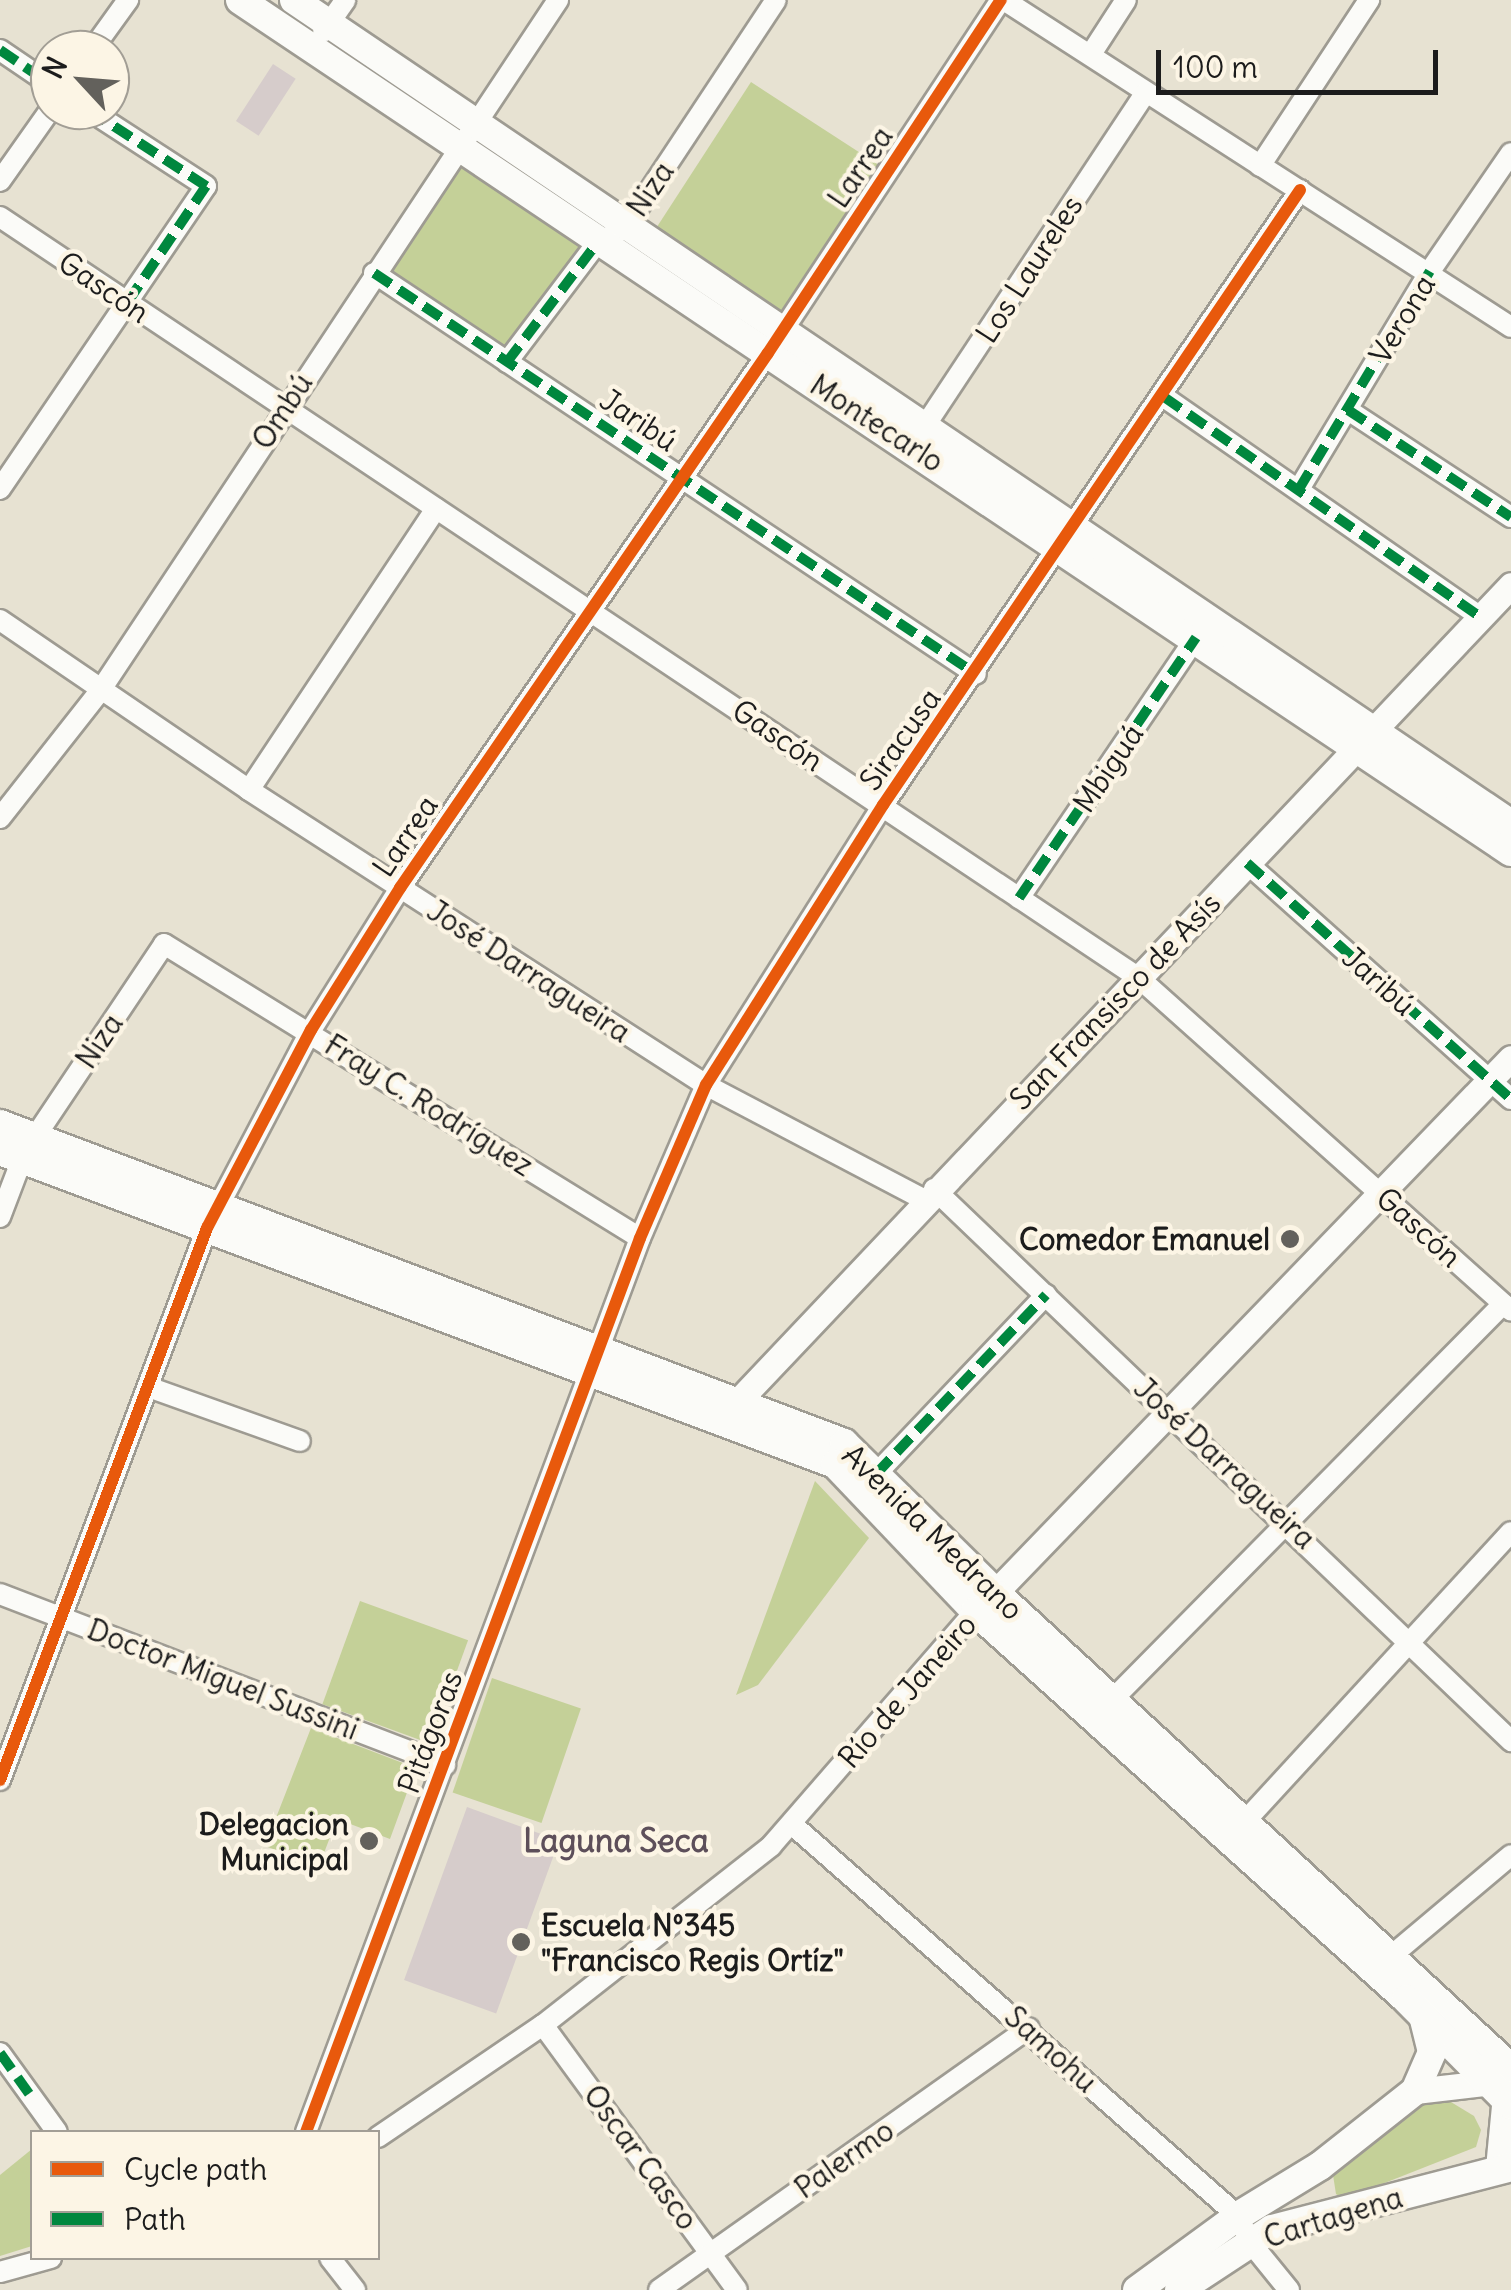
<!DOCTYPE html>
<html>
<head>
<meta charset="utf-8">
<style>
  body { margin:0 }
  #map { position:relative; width:1511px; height:2290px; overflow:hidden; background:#e7e2d2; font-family:Delius,sans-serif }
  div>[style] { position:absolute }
  .green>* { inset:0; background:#c4d098; transform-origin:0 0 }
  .building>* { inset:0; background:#d6cccb; transform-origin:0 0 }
  .roads { filter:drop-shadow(2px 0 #9e9b92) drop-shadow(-2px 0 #9e9b92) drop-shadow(0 2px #9e9b92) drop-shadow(0 -2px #9e9b92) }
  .minor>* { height:20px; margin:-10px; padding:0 10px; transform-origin:10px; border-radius:10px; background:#fbfbf8 }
  .tertiary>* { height:25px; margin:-12.5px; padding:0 12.5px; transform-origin:12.5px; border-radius:12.5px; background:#fbfbf8 }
  .secondary>* { height:28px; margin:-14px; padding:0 14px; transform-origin:14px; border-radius:14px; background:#fbfbf8 }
  .quiet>* { height:10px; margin-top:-5px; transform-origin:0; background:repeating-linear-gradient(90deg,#00873e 0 20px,transparent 0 30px) }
  .cycleway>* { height:12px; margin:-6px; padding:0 6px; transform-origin:6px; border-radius:6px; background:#e8590c }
  .dots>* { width:28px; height:28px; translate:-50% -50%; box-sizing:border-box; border:5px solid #fcf5e5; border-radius:50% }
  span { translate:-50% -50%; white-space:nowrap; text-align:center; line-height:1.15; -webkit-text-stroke:9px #fcf5e5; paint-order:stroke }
  .street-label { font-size:30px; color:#1c1c1c }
  .poi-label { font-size:30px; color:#1c1c1c; font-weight:700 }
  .right { translate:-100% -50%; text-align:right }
  .left { translate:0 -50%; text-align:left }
  .neighbourhood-label { font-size:32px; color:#5d4f5a; font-weight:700 }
  .legend { position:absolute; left:30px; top:2130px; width:350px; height:130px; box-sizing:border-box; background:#fcf5e5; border:2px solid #a29e95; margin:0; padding:12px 18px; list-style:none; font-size:30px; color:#1c1c1c }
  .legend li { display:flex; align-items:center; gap:20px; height:50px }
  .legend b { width:50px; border:2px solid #a29e95 }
  .north { position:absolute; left:30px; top:30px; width:100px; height:100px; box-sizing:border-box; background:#fcf5e5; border:2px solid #a29e95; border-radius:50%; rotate:296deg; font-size:28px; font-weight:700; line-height:40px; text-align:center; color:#1c1c1c }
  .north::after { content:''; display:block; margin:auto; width:35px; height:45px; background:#63615c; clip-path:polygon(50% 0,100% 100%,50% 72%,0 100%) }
  .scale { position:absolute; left:1156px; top:50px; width:282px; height:45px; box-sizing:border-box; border:5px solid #1c1c1c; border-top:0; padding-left:12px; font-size:30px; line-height:35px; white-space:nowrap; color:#1c1c1c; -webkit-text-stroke:8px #fcf5e5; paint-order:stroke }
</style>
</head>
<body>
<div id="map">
  <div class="green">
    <i style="left:751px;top:82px;width:152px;height:177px;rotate:33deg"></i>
    <i style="left:460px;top:167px;width:145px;height:128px;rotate:33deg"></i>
    <i style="clip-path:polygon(815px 1481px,869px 1538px,758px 1685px,736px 1695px)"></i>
    <i style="left:360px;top:1601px;width:115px;height:110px;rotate:20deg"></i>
    <i style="left:492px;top:1678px;width:94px;height:121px;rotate:19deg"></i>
    <i style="clip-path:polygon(311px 1728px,416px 1768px,390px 1839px,337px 1819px,319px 1866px,265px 1846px)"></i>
    <i style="clip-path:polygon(1446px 2099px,1474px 2116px,1481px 2130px,1476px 2147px,1344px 2199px,1336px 2194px,1333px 2175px,1427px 2101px)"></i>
    <i style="clip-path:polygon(32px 2149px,32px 2246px,0 2256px,0 2175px)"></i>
  </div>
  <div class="building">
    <i style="left:273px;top:64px;width:27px;height:68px;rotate:33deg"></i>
    <i style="left:467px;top:1807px;width:98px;height:184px;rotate:20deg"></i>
  </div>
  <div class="roads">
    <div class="minor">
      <i style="left:1004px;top:0;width:603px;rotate:32.82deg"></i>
      <i style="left:323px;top:32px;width:39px;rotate:-55deg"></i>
      <i style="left:0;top:50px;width:60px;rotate:34.2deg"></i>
      <i style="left:92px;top:50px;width:62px;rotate:-54.2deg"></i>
      <i style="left:1091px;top:54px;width:64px;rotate:-57.1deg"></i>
      <i style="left:1260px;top:166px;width:199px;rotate:-56.7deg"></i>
      <i style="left:0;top:181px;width:87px;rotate:-54.8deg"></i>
      <i style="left:0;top:217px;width:1370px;rotate:33.75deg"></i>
      <i style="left:1139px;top:978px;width:499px;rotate:41.8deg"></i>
      <i style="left:374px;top:273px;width:723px;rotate:33.67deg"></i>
      <i style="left:507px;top:362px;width:149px;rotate:-52.9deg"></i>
      <i style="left:597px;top:243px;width:32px;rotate:-28deg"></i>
      <i style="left:625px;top:228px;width:273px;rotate:-56.5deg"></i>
      <i style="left:1164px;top:397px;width:386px;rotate:34.8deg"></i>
      <i style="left:1348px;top:410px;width:195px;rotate:33.3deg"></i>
      <i style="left:919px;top:435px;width:410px;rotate:-56.5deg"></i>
      <i style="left:0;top:489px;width:366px;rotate:-55.8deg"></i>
      <i style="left:206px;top:186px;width:140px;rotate:-147deg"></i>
      <i style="left:1299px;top:489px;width:254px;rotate:-59deg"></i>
      <i style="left:1430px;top:271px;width:143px;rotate:-55.5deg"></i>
      <i style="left:0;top:620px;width:301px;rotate:34.3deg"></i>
      <i style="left:249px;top:790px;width:544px;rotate:32.84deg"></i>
      <i style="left:706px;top:1085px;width:245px;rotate:27.7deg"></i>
      <i style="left:249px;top:790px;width:338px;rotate:-56.4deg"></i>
      <i style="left:0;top:818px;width:162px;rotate:-51.8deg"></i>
      <i style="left:100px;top:691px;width:829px;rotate:-56.46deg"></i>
      <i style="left:1247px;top:863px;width:354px;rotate:41.8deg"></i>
      <i style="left:1019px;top:898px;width:315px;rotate:-55.8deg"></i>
      <i style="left:35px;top:1137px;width:232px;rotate:-56.2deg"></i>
      <i style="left:164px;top:944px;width:559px;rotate:31.7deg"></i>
      <i style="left:934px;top:1189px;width:799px;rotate:43.73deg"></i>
      <i style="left:0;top:1217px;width:62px;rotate:-69.2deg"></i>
      <i style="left:151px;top:1388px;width:158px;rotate:19.6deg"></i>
      <i style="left:876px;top:1474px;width:247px;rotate:-46.5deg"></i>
      <i style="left:0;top:1594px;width:477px;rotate:21deg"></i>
      <i style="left:1111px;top:1701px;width:558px;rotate:-45.36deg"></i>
      <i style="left:0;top:1780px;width:590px;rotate:-69.44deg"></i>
      <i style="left:207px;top:1228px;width:224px;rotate:-62.3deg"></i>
      <i style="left:311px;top:1030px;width:168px;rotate:-57.9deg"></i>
      <i style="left:400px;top:888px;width:649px;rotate:-55.48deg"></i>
      <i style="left:768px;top:353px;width:423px;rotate:-56.6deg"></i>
      <i style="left:794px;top:1826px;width:591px;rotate:41.3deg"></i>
      <i style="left:1238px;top:2216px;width:29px;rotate:65deg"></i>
      <i style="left:1250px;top:2242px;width:62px;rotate:50.9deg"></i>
      <i style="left:1236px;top:1831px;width:406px;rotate:-47.4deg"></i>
      <i style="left:1390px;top:1957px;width:158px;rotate:-40.1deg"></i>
      <i style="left:543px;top:2025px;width:328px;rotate:53.8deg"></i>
      <i style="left:0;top:2053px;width:97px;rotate:54.2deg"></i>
      <i style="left:306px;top:2132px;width:954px;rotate:-69.51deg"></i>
      <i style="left:640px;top:1238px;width:167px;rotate:-66.7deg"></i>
      <i style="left:706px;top:1085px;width:331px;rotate:-57.7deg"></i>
      <i style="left:883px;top:805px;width:743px;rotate:-55.86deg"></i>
      <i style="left:378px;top:2137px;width:199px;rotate:-34.2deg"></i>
      <i style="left:543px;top:2025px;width:290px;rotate:-38.1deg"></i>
      <i style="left:771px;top:1846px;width:311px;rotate:-49deg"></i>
      <i style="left:330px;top:2258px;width:41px;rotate:52deg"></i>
      <i style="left:0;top:2272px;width:53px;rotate:-15.4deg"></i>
      <i style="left:659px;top:2290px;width:453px;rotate:-35.3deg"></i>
    </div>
    <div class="tertiary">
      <i style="left:722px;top:1418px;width:1147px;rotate:-46.55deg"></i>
      <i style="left:983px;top:1605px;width:760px;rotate:-46.01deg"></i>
      <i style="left:1415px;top:2091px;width:69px;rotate:-6.6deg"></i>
      <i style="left:1484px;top:2083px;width:21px;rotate:-29deg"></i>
      <i style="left:1498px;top:2168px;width:83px;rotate:-84.5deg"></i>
    </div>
    <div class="secondary">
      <i style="left:240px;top:0;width:1530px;rotate:33.84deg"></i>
      <i style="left:294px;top:0;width:1470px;rotate:34.1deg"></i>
      <i style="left:0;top:1124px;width:902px;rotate:20.7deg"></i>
      <i style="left:844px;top:1443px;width:216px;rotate:44.6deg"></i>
      <i style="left:998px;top:1595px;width:698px;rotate:42.68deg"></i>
      <i style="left:0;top:1151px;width:892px;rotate:20.55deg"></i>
      <i style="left:835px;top:1464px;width:203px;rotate:46.4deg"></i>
      <i style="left:975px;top:1611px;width:580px;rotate:41.99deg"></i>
      <i style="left:1406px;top:1999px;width:149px;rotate:45.3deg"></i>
      <i style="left:1137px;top:2290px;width:125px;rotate:-36.2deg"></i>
      <i style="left:1238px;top:2216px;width:96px;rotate:-31.4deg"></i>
      <i style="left:1320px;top:2166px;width:121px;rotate:-38.3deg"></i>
      <i style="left:1415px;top:2091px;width:43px;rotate:-66.4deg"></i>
      <i style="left:1432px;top:2052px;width:32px;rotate:-104deg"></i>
      <i style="left:1179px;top:2290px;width:111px;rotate:-33.3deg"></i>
      <i style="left:1272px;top:2229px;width:247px;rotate:-14.5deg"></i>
    </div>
  </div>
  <div class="quiet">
    <i style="left:0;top:50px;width:60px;rotate:34.2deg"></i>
    <i style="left:89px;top:110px;width:140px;rotate:33deg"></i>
    <i style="left:206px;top:186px;width:141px;rotate:124deg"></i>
    <i style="left:374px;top:273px;width:723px;rotate:33.67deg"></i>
    <i style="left:507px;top:362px;width:149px;rotate:-52.9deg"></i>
    <i style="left:1164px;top:397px;width:386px;rotate:34.8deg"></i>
    <i style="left:1348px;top:410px;width:195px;rotate:33.3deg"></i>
    <i style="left:1299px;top:489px;width:254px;rotate:-59deg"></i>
    <i style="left:1247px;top:863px;width:354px;rotate:41.8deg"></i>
    <i style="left:1019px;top:898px;width:315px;rotate:-55.8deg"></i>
    <i style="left:876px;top:1474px;width:247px;rotate:-46.5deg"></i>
    <i style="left:0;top:2053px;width:60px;rotate:54.5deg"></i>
  </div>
  <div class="cycleway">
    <i style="left:0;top:1780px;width:590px;rotate:-69.44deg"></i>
    <i style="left:207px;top:1228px;width:224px;rotate:-62.3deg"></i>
    <i style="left:311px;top:1030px;width:168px;rotate:-57.9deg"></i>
    <i style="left:400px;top:888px;width:649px;rotate:-55.48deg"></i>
    <i style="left:768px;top:353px;width:423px;rotate:-56.6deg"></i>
    <i style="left:306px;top:2132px;width:954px;rotate:-69.51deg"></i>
    <i style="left:640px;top:1238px;width:167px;rotate:-66.7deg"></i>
    <i style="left:706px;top:1085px;width:331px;rotate:-57.7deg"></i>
    <i style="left:883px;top:805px;width:743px;rotate:-55.86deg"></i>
  </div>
  <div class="dots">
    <i style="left:1290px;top:1239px;background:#63615c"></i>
    <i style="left:369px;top:1841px;background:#63615c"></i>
    <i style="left:521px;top:1942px;background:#63615c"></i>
  </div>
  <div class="street-label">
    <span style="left:860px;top:167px;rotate:-56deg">Larrea</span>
    <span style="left:650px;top:189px;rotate:-56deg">Niza</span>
    <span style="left:1029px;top:269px;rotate:-57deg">Los Laureles</span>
    <span style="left:104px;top:287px;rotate:34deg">Gascón</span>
    <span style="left:1402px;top:319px;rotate:-59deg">Verona</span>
    <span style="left:282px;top:411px;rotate:-57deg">Ombú</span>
    <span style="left:639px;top:420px;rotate:34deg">Jaribú</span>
    <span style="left:877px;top:423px;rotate:33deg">Montecarlo</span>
    <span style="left:778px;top:735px;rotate:34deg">Gascón</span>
    <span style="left:900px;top:739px;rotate:-55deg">Siracusa</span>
    <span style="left:1108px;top:768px;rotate:-56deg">Mbiguá</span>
    <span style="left:405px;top:836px;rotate:-56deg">Larrea</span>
    <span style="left:529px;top:971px;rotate:33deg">José Darragueira</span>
    <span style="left:1379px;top:981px;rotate:42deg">Jaribú</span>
    <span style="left:1115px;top:1001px;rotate:-46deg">San Fransisco de Asís</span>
    <span style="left:99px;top:1041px;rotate:-56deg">Niza</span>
    <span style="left:429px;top:1105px;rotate:32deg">Fray C. Rodríguez</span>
    <span style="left:1419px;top:1227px;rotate:42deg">Gascón</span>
    <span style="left:1225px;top:1463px;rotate:43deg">José Darragueira</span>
    <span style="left:933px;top:1532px;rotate:44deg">Avenida Medrano</span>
    <span style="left:223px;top:1679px;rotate:21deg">Doctor Miguel Sussini</span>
    <span style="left:907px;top:1691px;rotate:-49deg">Río de Janeiro</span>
    <span style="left:430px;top:1732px;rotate:-69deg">Pitágoras</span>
    <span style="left:1051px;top:2049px;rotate:42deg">Samohu</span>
    <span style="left:641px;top:2157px;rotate:54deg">Oscar Casco</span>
    <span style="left:844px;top:2159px;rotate:-35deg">Palermo</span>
    <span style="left:1333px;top:2217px;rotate:-17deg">Cartagena</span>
  </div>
  <div class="poi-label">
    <span class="right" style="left:1270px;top:1239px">Comedor Emanuel</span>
    <span class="right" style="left:349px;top:1841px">Delegacion<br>Municipal</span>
    <span class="left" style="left:541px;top:1942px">Escuela Nº345<br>"Francisco Regis Ortíz"</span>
  </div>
  <div class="neighbourhood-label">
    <span style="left:616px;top:1841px">Laguna Seca</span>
  </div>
  <ul class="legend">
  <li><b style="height:12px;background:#e8590c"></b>Cycle path</li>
  <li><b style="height:12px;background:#00873e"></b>Path</li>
  </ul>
  <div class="north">N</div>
  <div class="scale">100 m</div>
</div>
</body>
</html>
